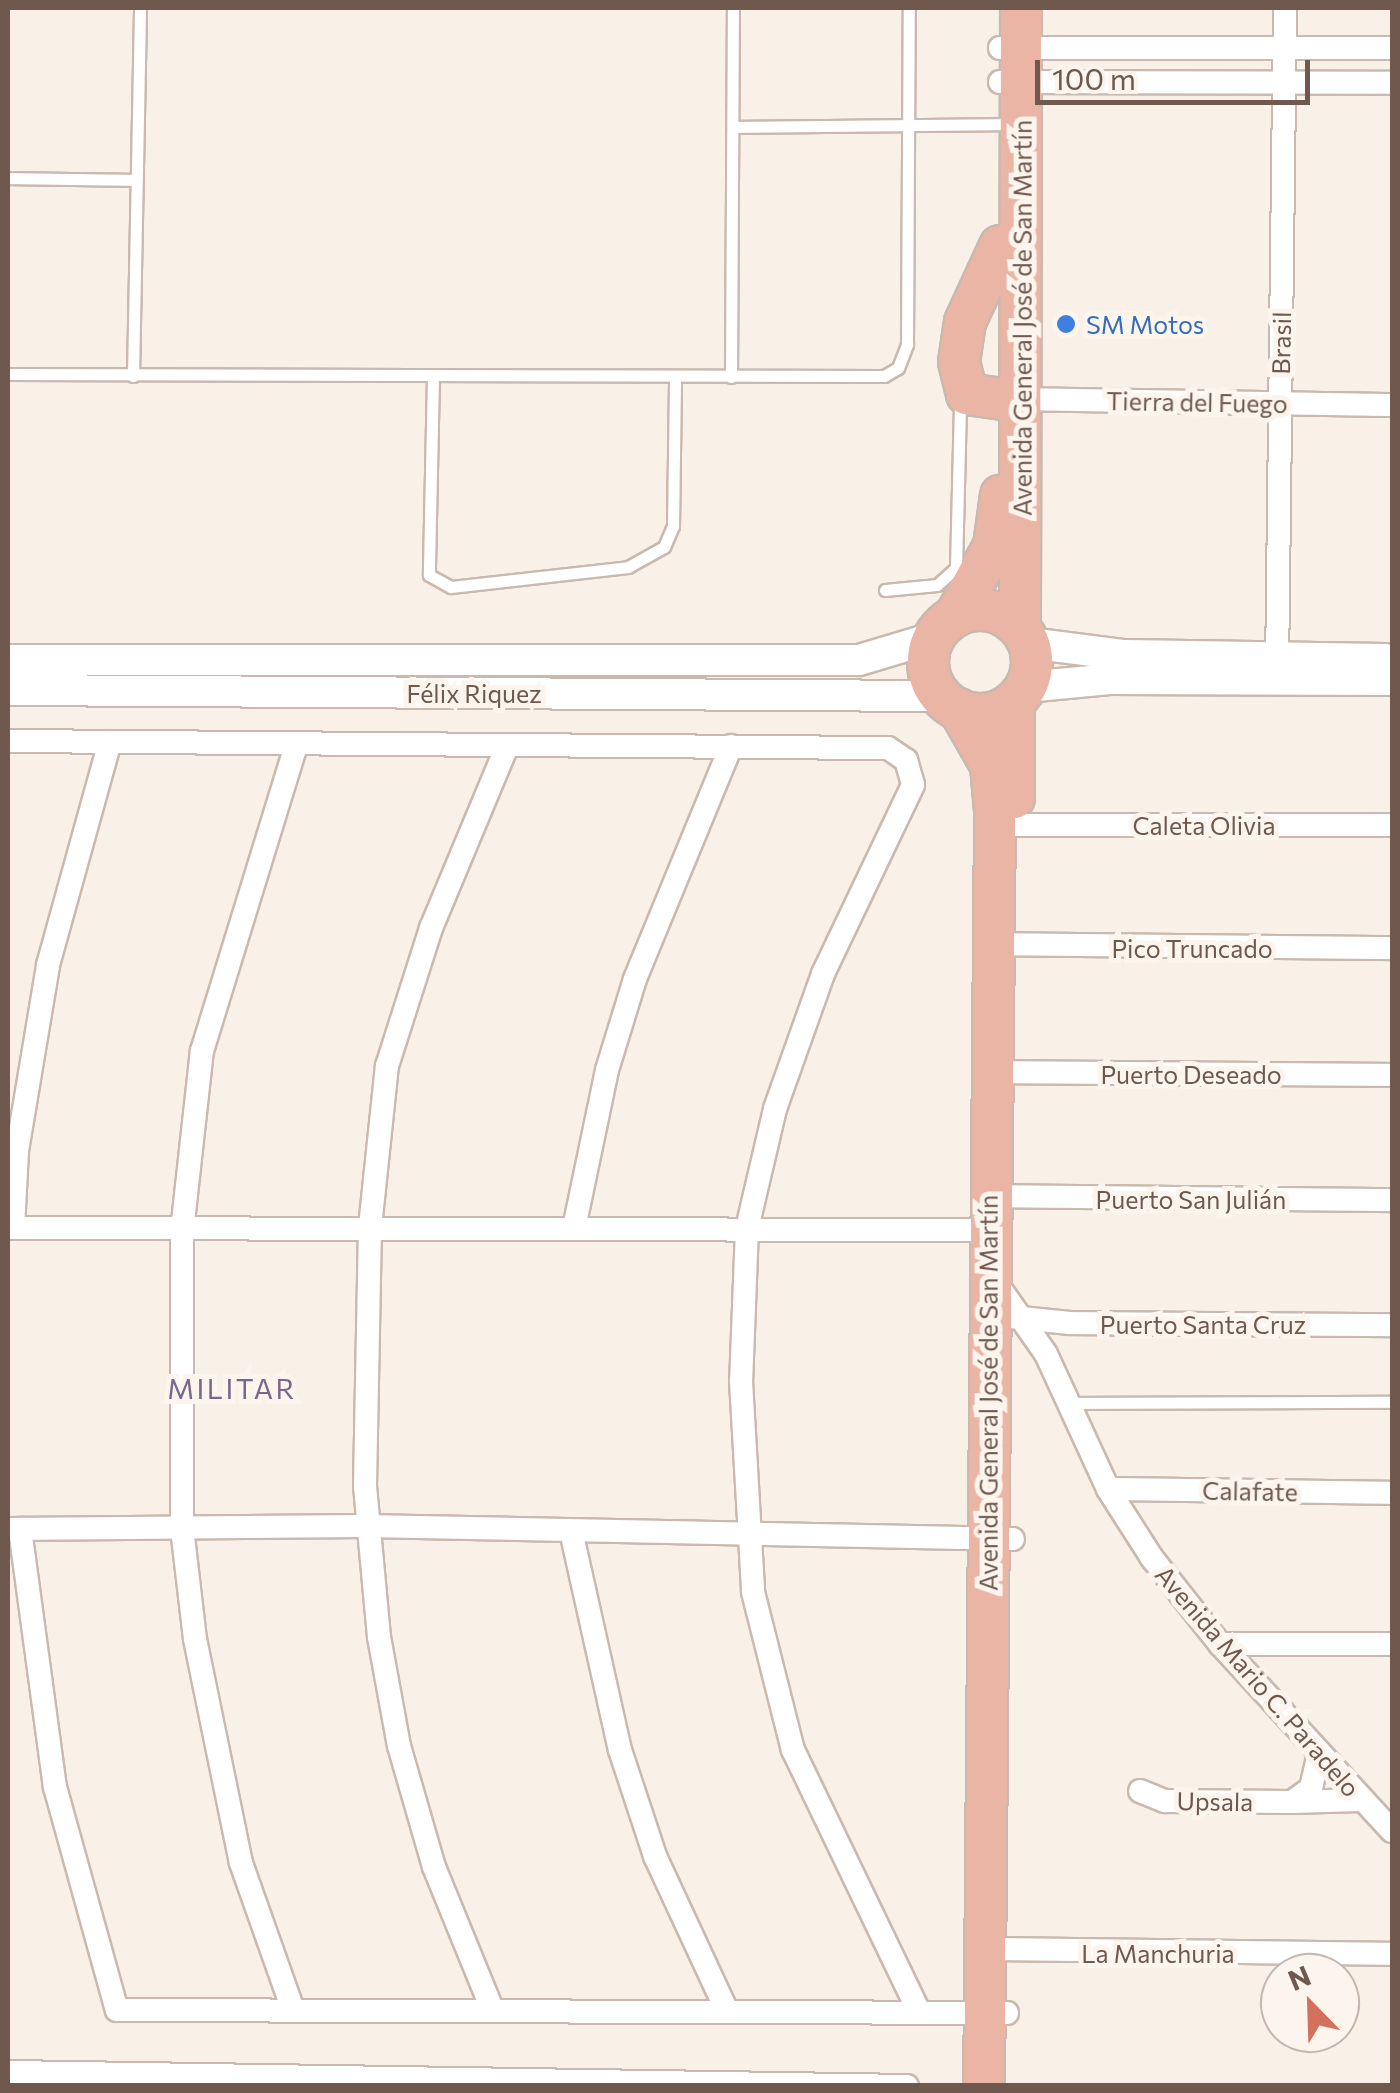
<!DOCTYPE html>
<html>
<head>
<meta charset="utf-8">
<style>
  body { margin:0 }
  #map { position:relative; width:1400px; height:2093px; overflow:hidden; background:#f9f1e7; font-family:Commissioner,sans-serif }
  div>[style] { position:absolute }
  .roads { filter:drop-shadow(2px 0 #c9b9ae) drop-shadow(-2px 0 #c9b9ae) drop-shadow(0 2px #c9b9ae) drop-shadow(0 -2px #c9b9ae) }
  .lane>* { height:11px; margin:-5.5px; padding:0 5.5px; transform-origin:5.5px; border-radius:5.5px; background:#fff }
  .street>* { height:22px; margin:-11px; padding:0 11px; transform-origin:11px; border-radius:11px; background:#fff }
  .secondary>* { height:30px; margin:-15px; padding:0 15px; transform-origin:15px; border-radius:15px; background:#fff }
  .highway>* { height:40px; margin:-20px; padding:0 20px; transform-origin:20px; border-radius:20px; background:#ebb5a6 }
  .highway>.ring { margin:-20px; padding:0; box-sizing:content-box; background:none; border:40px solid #ebb5a6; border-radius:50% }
  .dots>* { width:28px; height:28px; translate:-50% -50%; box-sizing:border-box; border:5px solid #fcf5ed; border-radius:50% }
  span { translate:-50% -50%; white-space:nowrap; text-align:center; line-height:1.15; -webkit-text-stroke:10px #fcf5ed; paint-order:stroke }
  .street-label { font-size:25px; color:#6f594f }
  .shop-label { font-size:25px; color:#366cbe }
  .left { translate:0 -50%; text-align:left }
  .neighbourhood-label { font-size:28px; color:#7d668c; letter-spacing:2.5px }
  .frame { position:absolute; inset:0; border:10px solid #6f594f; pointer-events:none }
  .north { position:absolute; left:1260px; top:1953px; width:100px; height:100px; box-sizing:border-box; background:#fcf5ed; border:2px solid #c4b7ae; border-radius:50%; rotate:337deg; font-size:28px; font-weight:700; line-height:40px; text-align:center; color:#6f594f }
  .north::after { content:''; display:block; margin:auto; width:35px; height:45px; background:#d2715c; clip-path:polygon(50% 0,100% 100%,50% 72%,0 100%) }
  .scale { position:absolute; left:1035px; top:60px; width:275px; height:45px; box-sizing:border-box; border:5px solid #6f594f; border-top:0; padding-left:12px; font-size:30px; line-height:35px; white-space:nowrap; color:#6f594f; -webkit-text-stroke:8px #fcf5ed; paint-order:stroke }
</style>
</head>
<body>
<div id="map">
  <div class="roads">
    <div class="lane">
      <i style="left:733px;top:127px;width:280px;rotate:-0.6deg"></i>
      <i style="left:8px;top:178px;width:128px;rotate:0.9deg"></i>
      <i style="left:8px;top:374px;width:876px;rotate:0.13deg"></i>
      <i style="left:884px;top:376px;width:16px;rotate:-30deg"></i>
      <i style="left:898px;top:368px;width:26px;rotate:-69deg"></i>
      <i style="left:907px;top:344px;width:336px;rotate:-89.7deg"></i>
      <i style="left:133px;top:376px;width:368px;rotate:-88.9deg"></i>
      <i style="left:433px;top:376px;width:199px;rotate:91.2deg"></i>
      <i style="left:429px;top:575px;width:25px;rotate:29deg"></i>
      <i style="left:451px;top:587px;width:178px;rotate:-6.4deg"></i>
      <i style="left:628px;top:567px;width:41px;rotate:-29.1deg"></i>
      <i style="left:664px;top:547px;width:23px;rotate:-67deg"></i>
      <i style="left:673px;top:526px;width:149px;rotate:-89.2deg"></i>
      <i style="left:731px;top:377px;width:369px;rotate:-89.7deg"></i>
      <i style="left:885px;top:590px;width:52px;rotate:-5.5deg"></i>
      <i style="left:937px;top:585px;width:25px;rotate:-42deg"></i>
      <i style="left:956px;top:568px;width:167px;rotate:-88.6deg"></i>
      <i style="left:1067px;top:1403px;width:325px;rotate:-0.2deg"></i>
    </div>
    <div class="street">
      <i style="left:1000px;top:48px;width:392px"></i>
      <i style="left:1000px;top:82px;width:392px;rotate:0.1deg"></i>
      <i style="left:1009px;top:399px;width:383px;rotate:0.9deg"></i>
      <i style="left:1277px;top:671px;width:663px;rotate:-89.31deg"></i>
      <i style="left:8px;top:741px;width:880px;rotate:0.46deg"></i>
      <i style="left:888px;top:748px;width:22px;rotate:34deg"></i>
      <i style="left:906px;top:760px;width:26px;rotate:74deg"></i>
      <i style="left:913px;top:785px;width:209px;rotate:115.5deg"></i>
      <i style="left:823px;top:974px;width:143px;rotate:109.6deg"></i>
      <i style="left:775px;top:1109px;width:122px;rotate:103.2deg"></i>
      <i style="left:747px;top:1228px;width:153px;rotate:92.2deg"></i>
      <i style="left:741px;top:1381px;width:211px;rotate:86.7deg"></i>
      <i style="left:753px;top:1592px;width:163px;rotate:75.8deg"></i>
      <i style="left:793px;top:1750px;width:291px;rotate:64.3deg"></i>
      <i style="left:1015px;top:825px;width:377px"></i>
      <i style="left:991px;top:944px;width:401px;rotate:0.6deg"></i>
      <i style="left:989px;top:1072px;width:403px;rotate:0.4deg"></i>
      <i style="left:989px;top:1196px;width:403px;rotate:0.6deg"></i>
      <i style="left:8px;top:1228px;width:980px;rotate:0.12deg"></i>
      <i style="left:13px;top:1228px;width:77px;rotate:-87deg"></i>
      <i style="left:17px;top:1151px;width:189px;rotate:-80.5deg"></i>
      <i style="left:48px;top:965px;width:231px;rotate:-74.5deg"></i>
      <i style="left:574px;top:1228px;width:161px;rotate:-78.2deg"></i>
      <i style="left:607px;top:1070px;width:95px;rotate:-72.9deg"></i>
      <i style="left:635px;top:979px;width:252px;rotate:-67.6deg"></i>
      <i style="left:997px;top:1284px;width:85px;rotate:55deg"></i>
      <i style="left:1046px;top:1354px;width:149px;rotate:65.3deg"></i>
      <i style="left:1108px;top:1489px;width:82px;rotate:57.5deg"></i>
      <i style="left:1152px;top:1558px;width:110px;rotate:51.7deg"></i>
      <i style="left:1220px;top:1644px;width:254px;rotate:47.4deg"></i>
      <i style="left:1011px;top:1317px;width:59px;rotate:5.8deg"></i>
      <i style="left:1070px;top:1323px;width:322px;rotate:0.4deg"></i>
      <i style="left:1108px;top:1489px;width:284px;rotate:0.8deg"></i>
      <i style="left:8px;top:1529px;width:357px;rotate:-0.5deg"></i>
      <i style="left:365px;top:1526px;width:648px;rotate:1.15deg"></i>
      <i style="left:20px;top:1529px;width:260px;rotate:82.3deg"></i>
      <i style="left:55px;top:1787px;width:231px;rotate:74.5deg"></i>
      <i style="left:117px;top:2010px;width:890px;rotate:0.19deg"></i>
      <i style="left:571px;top:1531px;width:224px;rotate:77.4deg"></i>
      <i style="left:620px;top:1750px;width:112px;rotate:71.7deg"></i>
      <i style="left:655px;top:1856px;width:171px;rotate:65.1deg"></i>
      <i style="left:1220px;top:1644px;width:172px"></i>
      <i style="left:1140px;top:1791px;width:27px;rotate:22deg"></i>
      <i style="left:1165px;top:1801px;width:127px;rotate:0.5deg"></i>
      <i style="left:1292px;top:1802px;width:24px;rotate:-36deg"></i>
      <i style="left:1311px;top:1788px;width:35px;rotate:-77deg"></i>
      <i style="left:1293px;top:1802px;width:67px;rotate:-1.7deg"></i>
      <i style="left:984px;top:1949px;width:408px;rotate:0.7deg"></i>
      <i style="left:292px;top:2007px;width:153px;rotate:-109.5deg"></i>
      <i style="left:241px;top:1863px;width:229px;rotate:-101.6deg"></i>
      <i style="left:195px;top:1639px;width:112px;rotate:-96.7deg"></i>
      <i style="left:182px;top:1528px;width:297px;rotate:-90deg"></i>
      <i style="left:182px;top:1231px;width:181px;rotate:-83.7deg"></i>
      <i style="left:202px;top:1051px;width:320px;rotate:-72.9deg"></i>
      <i style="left:492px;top:2009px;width:153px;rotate:-112.2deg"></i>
      <i style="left:434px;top:1867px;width:126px;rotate:-106.1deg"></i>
      <i style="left:399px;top:1746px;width:111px;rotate:-100.4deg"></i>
      <i style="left:379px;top:1637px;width:152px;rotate:-95.3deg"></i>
      <i style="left:365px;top:1486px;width:259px;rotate:-88.9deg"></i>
      <i style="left:370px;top:1227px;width:162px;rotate:-84deg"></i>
      <i style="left:387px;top:1066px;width:145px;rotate:-72.3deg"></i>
      <i style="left:431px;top:928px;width:197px;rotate:-67.3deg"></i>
      <i style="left:8px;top:2072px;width:899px;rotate:0.89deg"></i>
    </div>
    <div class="secondary">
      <i style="left:1029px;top:643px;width:96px;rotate:7.2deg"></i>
      <i style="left:1124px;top:655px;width:261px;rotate:0.9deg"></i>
      <i style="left:8px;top:660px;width:851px"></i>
      <i style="left:859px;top:660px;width:77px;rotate:-16.6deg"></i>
      <i style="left:1026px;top:687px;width:84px;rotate:-5.4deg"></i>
      <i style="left:1110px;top:679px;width:282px;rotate:0.2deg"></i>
      <i style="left:8px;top:690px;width:932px;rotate:0.37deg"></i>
    </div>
    <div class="highway">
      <i style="left:1000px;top:246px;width:84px;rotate:114.7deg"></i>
      <i style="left:965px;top:322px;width:40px;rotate:98.5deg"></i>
      <i style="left:959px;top:362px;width:33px;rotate:76deg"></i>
      <i style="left:967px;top:394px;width:34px;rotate:8deg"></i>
      <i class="ring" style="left:928px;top:610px;width:64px;height:64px"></i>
      <i style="left:956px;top:615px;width:79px;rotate:-61.2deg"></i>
      <i style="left:994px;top:546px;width:51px;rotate:-82.2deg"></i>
      <i style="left:1020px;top:628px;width:620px;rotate:-89.91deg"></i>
      <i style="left:1014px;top:702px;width:96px;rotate:90deg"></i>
      <i style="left:959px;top:709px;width:64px;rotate:60.3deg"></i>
      <i style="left:991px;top:765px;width:46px;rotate:85deg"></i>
      <i style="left:995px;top:811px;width:1275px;rotate:90.49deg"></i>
    </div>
  </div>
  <div class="dots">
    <i style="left:1066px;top:324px;background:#3f7fe0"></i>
  </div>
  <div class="street-label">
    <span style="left:1022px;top:318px;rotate:-90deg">Avenida General José de San Martín</span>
    <span style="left:1281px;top:343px;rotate:-89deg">Brasil</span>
    <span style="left:1197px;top:402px;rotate:1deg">Tierra del Fuego</span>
    <span style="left:474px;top:693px">Félix Riquez</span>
    <span style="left:1204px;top:825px">Caleta Olivia</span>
    <span style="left:1192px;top:948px">Pico Truncado</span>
    <span style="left:1191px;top:1074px">Puerto Deseado</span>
    <span style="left:1191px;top:1199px">Puerto San Julián</span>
    <span style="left:1203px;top:1324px">Puerto Santa Cruz</span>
    <span style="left:988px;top:1393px;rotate:-90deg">Avenida General José de San Martín</span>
    <span style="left:1250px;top:1491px;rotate:1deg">Calafate</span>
    <span style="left:1258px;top:1681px;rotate:49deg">Avenida Mario C. Paradelo</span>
    <span style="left:1215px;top:1801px;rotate:1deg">Upsala</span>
    <span style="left:1158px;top:1953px">La Manchuria</span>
  </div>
  <div class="shop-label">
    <span class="left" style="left:1086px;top:324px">SM Motos</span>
  </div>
  <div class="neighbourhood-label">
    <span style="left:232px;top:1388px">MILITAR</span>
  </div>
  <div class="frame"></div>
  <div class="north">N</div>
  <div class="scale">100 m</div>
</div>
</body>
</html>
